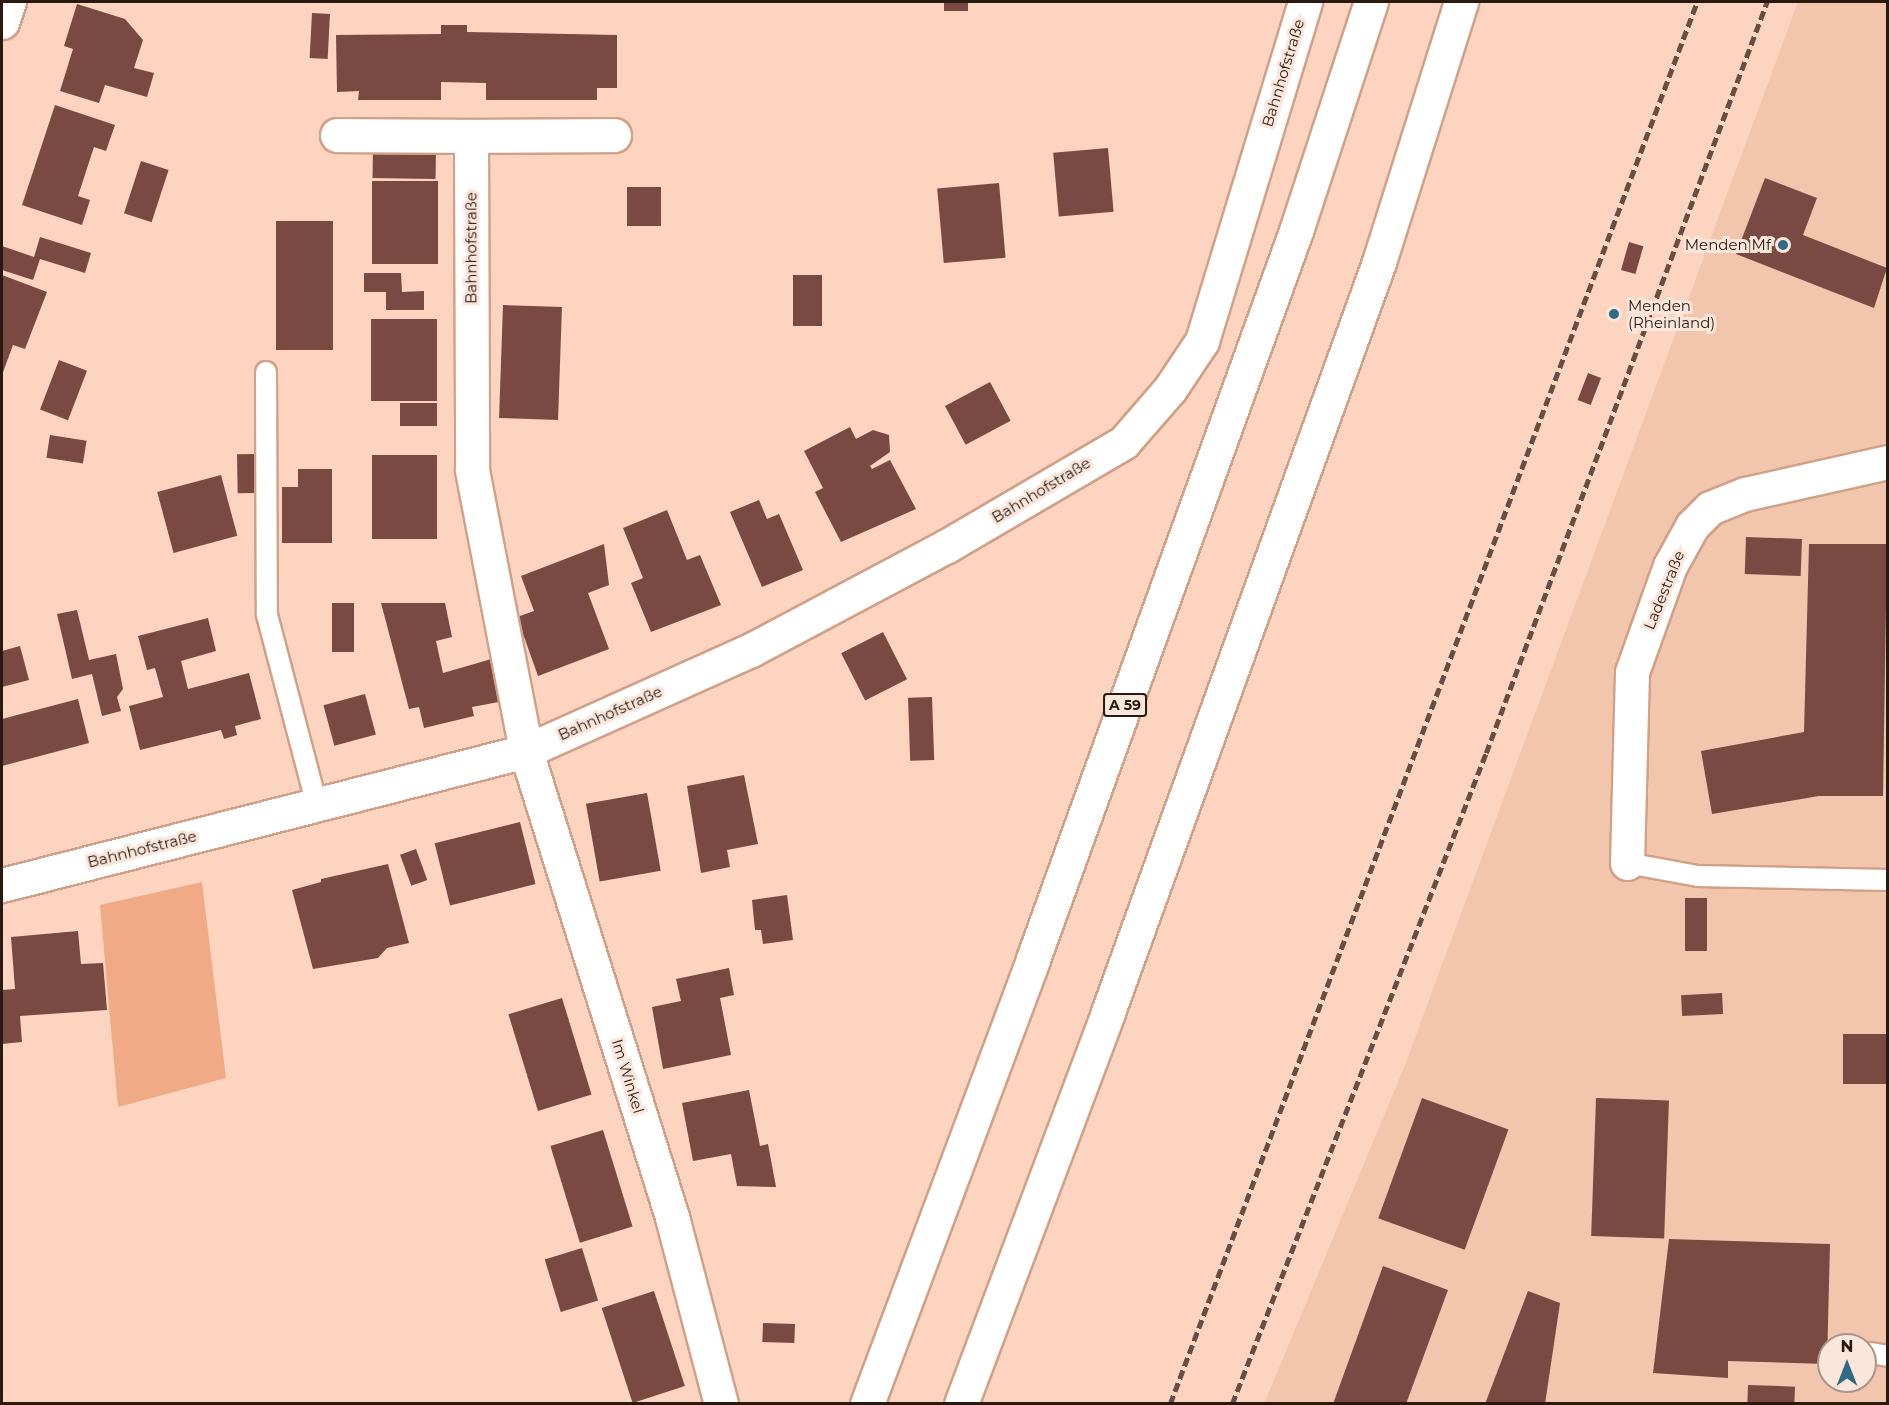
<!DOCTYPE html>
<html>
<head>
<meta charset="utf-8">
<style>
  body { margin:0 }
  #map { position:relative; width:1889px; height:1405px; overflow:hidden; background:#fcd4bf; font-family:Montserrat,sans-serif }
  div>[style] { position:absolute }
  .built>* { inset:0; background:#f2c5ad }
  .green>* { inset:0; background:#f0aa85 }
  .building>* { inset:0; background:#794942; transform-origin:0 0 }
  .roads { filter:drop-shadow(2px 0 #d0a188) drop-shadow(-2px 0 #d0a188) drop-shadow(0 2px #d0a188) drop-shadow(0 -2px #d0a188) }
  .service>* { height:20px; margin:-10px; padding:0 10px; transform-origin:10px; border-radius:10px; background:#fff }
  .minor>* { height:33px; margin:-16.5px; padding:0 16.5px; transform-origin:16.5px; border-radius:16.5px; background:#fff }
  .motorway>* { height:33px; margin:-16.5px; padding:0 16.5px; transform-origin:16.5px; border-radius:16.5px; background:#fff }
  .rail>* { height:4.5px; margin-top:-2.25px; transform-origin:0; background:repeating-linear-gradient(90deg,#664f42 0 9px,transparent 0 13.5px) }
  .dots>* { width:16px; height:16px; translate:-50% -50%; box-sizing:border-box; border:3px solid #fbe6dc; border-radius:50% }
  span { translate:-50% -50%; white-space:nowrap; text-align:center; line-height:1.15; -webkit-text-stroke:6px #fbe6dc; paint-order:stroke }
  .shield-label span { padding:2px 4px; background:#fbe6dc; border:2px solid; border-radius:4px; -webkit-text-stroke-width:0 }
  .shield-label { font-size:14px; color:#2a190f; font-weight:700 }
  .street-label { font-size:15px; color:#2a190f }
  .poi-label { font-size:15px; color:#2a190f }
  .right { translate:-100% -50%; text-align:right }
  .left { translate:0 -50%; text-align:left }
  .frame { position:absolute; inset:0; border:3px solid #2a190f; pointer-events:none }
  .north { position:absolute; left:1817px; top:1333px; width:60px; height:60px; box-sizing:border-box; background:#fbe6dc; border:2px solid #a7948a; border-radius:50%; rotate:0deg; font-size:16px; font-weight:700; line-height:24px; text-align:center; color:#2a190f }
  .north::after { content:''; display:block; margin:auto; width:21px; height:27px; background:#316a84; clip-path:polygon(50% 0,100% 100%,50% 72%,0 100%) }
</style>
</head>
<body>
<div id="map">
  <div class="built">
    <i style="clip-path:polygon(evenodd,1798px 2px,1887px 2px,1887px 1403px,1264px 1404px,1405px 1065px,1798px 2px,1829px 1345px,1865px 1345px,1865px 1381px,1829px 1381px,1829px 1345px)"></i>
  </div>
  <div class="green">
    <i style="clip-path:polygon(202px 882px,226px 1078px,118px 1107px,100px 905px)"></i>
  </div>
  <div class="building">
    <i style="left:944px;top:2px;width:24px;height:9px"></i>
    <i style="clip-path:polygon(77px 4px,125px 19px,143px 40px,134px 68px,154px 73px,147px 97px,105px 85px,99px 103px,60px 91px,73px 49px,64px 46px)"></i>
    <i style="left:312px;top:13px;width:18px;height:45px;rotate:3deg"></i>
    <i style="clip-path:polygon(441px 25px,467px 25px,467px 32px,617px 35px,617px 88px,597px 88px,597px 100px,486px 100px,486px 83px,441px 82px,441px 100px,358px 100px,359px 91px,337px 92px,336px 35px,441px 34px)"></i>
    <i style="clip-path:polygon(55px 105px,115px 125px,106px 151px,94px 147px,78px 196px,90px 200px,82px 225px,22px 205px)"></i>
    <i style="left:1108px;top:148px;width:64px;height:55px;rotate:85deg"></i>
    <i style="left:373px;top:150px;width:63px;height:28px;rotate:1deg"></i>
    <i style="left:141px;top:161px;width:29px;height:55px;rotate:18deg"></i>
    <i style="clip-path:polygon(1765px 178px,1817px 198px,1803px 235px,1887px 268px,1874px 308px,1736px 254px)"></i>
    <i style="left:372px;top:181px;width:66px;height:83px"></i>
    <i style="left:999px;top:183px;width:75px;height:62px;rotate:85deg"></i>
    <i style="left:627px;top:187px;width:34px;height:39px"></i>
    <i style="left:276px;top:221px;width:57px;height:129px"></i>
    <i style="clip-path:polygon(40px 237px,91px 253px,85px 273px,40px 259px,33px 280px,2px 270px,2px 246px,34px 257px)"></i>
    <i style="left:1629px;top:242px;width:15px;height:29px;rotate:16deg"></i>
    <i style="clip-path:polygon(364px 273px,401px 273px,402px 292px,424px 291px,424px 310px,386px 310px,386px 292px,364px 292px)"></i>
    <i style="clip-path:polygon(2px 275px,47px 292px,25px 349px,13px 345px,2px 375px)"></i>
    <i style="left:793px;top:275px;width:29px;height:51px"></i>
    <i style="left:503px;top:305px;width:59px;height:113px;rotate:2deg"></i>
    <i style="left:371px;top:319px;width:66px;height:82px"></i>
    <i style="left:59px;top:360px;width:30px;height:53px;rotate:21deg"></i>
    <i style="left:1588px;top:373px;width:14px;height:29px;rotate:21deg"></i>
    <i style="left:990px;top:382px;width:44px;height:51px;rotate:62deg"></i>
    <i style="left:400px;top:403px;width:37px;height:23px"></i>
    <i style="clip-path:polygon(850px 427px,856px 439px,873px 430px,889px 435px,890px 452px,870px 466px,872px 469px,890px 460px,916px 509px,841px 542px,815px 492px,823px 488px,804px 451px)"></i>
    <i style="left:50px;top:435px;width:37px;height:23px;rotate:9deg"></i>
    <i style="left:257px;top:454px;width:39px;height:20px;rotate:89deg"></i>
    <i style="left:372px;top:455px;width:65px;height:84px"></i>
    <i style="clip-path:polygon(298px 469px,332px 469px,332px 543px,282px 543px,282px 487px,298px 487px)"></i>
    <i style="left:221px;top:475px;width:63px;height:66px;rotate:75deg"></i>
    <i style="clip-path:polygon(759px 500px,767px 519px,779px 514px,803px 570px,762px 587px,730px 512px)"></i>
    <i style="clip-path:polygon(667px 510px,687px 560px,700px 555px,721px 605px,651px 632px,631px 583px,643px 578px,623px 528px)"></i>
    <i style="left:1746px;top:537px;width:56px;height:37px;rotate:2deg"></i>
    <i style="clip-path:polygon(604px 544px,609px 585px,588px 593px,609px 649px,538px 676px,517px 617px,534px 611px,521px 576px)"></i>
    <i style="clip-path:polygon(1809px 544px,1887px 544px,1883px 796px,1819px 796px,1712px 814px,1701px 751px,1804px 732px)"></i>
    <i style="left:332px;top:603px;width:22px;height:49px"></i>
    <i style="clip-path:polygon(381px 603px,445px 603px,452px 637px,436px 641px,443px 673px,495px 658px,504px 701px,472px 707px,474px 716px,424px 728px,419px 707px,409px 709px)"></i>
    <i style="clip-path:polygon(77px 610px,89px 660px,116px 654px,123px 689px,117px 697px,121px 711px,102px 716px,92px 674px,72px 679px,57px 614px)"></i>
    <i style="clip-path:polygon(208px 618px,216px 651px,181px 661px,188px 689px,249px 673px,261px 719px,235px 726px,237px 735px,224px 739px,221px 730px,140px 750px,129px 706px,163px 697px,155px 668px,147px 670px,138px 636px)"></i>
    <i style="left:883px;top:632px;width:53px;height:47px;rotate:63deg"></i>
    <i style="clip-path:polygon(20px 646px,29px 680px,2px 687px,2px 651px)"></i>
    <i style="left:365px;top:694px;width:42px;height:43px;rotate:75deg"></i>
    <i style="left:932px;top:697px;width:63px;height:24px;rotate:88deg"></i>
    <i style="clip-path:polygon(78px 699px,89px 743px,2px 766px,2px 719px)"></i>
    <i style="clip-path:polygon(744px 775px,758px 844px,727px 850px,730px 867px,701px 873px,687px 786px)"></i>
    <i style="left:647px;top:793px;width:79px;height:62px;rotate:80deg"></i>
    <i style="left:520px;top:822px;width:64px;height:88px;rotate:76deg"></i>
    <i style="left:416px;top:849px;width:33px;height:17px;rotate:70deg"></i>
    <i style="clip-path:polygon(388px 864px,409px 943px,387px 948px,378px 958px,313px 969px,292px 890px,321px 882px,321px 879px)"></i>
    <i style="clip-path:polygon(787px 895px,793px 940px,763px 944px,761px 930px,755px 930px,752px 900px)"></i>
    <i style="left:1685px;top:898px;width:22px;height:53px"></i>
    <i style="clip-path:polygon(78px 931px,81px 964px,103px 963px,107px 1010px,20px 1016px,22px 1042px,2px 1044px,2px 990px,15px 989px,11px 937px)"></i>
    <i style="clip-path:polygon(729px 968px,734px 995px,720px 998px,731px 1055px,663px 1069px,652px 1007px,681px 1001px,676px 979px)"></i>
    <i style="left:1722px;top:993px;width:21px;height:41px;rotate:87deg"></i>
    <i style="left:562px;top:998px;width:101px;height:56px;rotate:73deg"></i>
    <i style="left:1887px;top:1034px;width:50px;height:44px;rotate:90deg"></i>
    <i style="clip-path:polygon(749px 1090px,760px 1146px,768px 1144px,776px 1187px,737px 1186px,731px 1154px,693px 1161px,682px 1103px)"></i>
    <i style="left:1422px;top:1098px;width:92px;height:128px;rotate:20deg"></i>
    <i style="left:1596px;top:1098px;width:73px;height:138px;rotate:2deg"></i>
    <i style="left:603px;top:1130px;width:101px;height:55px;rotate:73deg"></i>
    <i style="clip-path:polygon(1669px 1239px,1830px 1244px,1827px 1364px,1728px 1361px,1728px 1378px,1653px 1373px)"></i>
    <i style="left:582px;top:1248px;width:55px;height:39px;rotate:73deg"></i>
    <i style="clip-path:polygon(1383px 1266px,1448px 1290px,1406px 1404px,1333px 1404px)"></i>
    <i style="left:654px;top:1291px;width:100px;height:55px;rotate:72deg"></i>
    <i style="clip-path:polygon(1528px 1291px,1560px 1303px,1545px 1404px,1485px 1404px)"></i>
    <i style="left:763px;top:1323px;width:32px;height:19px;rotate:2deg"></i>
    <i style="left:1748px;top:1385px;width:47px;height:19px;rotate:2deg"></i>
  </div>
  <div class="roads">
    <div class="service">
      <i style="left:266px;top:372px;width:243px;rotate:89.8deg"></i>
      <i style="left:267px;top:615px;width:196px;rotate:75.3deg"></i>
      <i style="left:1627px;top:863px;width:72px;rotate:10.4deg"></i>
      <i style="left:1698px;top:876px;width:190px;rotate:1.2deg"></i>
      <i style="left:1871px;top:1353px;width:17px;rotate:10deg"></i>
    </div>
    <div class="minor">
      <i style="left:2px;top:22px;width:21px;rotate:-71deg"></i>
      <i style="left:337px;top:135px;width:134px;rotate:0.4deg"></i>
      <i style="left:471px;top:136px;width:334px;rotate:89.8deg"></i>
      <i style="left:472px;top:470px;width:286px;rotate:79.1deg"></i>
      <i style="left:526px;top:751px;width:492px;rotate:72.6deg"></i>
      <i style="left:673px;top:1221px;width:189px;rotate:75.3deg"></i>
      <i style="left:471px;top:136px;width:143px;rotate:-0.4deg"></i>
      <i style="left:1627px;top:863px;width:191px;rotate:-88.5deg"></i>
      <i style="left:1632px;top:672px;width:113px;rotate:-70.3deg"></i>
      <i style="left:1670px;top:566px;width:46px;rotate:-61.2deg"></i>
      <i style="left:1692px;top:526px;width:25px;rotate:-45deg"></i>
      <i style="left:1710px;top:508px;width:38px;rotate:-22deg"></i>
      <i style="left:1745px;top:494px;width:147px;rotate:-12.6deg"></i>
      <i style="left:2px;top:885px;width:541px;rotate:-14.34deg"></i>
      <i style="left:526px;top:751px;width:247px;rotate:-24.2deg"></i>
      <i style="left:751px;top:650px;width:222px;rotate:-28deg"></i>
      <i style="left:947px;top:546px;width:205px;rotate:-30.4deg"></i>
      <i style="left:1124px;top:442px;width:70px;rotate:-49deg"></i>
      <i style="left:1170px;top:389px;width:58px;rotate:-56.3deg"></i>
      <i style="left:1202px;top:341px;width:354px;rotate:-73.1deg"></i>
    </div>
    <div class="motorway">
      <i style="left:867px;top:1404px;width:475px;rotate:-69.5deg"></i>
      <i style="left:1033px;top:959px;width:774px;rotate:-70.14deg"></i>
      <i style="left:1296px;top:231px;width:241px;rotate:-71.9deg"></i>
      <i style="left:961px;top:1404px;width:419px;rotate:-69.4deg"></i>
      <i style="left:1108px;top:1012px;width:797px;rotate:-70.13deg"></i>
      <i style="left:1379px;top:262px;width:273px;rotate:-72.5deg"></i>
    </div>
  </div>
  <div class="rail">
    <i style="left:1170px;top:1404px;width:1498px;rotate:-69.4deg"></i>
    <i style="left:1232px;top:1404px;width:699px;rotate:-68.69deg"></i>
    <i style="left:1486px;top:753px;width:802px;rotate:-69.49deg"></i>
  </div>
  <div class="dots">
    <i style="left:1783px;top:245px;background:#316a84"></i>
    <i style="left:1614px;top:314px;background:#316a84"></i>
  </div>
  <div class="shield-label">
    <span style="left:1125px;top:705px">A 59</span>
  </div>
  <div class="street-label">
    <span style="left:1283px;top:73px;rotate:-73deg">Bahnhofstraße</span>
    <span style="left:471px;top:248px;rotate:-90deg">Bahnhofstraße</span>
    <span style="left:1041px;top:490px;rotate:-31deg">Bahnhofstraße</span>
    <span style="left:1664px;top:590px;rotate:-68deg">Ladestraße</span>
    <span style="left:610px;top:713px;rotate:-24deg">Bahnhofstraße</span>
    <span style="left:142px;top:849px;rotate:-14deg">Bahnhofstraße</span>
    <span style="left:628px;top:1076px;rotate:73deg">Im Winkel</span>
  </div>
  <div class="poi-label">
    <span class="right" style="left:1771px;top:245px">Menden Mf</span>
    <span class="left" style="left:1628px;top:314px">Menden<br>(Rheinland)</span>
  </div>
  <div class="frame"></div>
  <div class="north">N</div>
</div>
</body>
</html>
